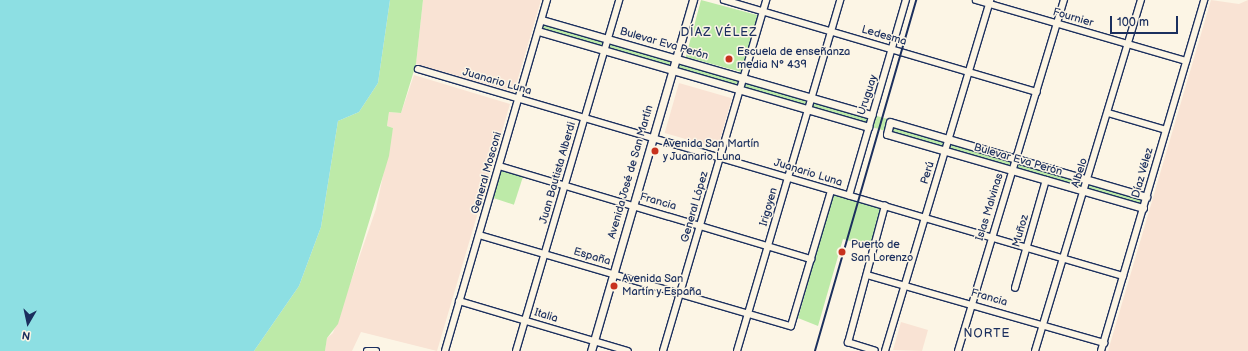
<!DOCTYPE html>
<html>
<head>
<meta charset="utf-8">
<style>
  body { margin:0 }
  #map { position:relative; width:1248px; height:351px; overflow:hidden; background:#fcf5e5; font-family:"Balsamiq Sans",sans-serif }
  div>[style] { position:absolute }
  .built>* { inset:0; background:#f9e3d4; transform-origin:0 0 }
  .green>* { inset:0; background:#bdeaa8; transform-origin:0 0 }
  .water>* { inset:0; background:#8ddfe3 }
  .roads { filter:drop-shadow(1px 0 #1b2f5e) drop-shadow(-1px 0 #1b2f5e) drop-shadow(0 1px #1b2f5e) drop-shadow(0 -1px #1b2f5e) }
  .minor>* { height:5.5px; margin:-2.75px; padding:0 2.75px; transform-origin:2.75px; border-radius:2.75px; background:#fcf5e5 }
  .tertiary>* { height:7px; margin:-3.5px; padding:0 3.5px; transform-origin:3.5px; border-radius:3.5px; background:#fcf5e5 }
  .secondary>* { height:7px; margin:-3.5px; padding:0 3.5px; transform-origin:3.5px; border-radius:3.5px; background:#fcf5e5 }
  .rail>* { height:1.5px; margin:-0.75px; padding:0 0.75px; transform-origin:0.75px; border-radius:0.75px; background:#1b2f5e }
  .dots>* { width:11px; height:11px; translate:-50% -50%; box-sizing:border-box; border:2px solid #fcf5e5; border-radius:50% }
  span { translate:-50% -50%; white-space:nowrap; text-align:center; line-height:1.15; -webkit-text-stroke:3px #fcf5e5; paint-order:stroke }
  .street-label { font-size:11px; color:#1b2f5e }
  .poi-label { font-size:11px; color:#1b2f5e }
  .left { translate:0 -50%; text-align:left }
  .neighbourhood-label { font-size:12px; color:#1b2f5e; letter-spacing:1px }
  .north { position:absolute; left:8px; top:303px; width:40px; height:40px; -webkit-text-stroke:3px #fcf5e5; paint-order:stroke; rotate:189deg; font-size:11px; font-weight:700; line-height:16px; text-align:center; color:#1b2f5e }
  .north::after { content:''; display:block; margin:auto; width:14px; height:18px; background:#1b2f5e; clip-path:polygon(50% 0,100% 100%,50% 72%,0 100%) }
  .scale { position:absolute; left:1110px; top:16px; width:68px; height:18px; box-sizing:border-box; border:2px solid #1b2f5e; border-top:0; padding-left:5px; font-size:12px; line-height:14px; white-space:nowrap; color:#1b2f5e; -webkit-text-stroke:3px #fcf5e5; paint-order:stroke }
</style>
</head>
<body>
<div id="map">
  <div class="built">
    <i style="clip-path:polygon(423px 0,541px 0,514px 92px,416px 64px)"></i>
    <i style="clip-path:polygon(1211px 0,1239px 4px,1248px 0,1248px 351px,1108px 351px)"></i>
    <i style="clip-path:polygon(414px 75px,510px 104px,437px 351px,361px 332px,352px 351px,325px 351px,327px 338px,333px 333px,376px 209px,393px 128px,387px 126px,389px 112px,401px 113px)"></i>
    <i style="left:679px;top:83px;width:55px;height:52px;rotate:16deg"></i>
    <i style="clip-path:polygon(901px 322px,928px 330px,922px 351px,893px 350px)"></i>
  </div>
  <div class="green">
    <i style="clip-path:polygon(390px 0,423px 0,416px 64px,401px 113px,389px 112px,387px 126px,393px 128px,389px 156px,338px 324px,327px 338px,325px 351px,254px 351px,299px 286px,321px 227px,338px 121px,359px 112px,378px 83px)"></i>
    <i style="left:701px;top:0;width:59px;height:59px;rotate:15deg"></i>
    <i style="left:542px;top:20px;width:629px;height:12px;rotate:16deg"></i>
    <i style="left:501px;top:170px;width:23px;height:29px;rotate:18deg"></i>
    <i style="clip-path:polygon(833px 195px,881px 208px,871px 247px,843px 239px,818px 326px,798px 318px)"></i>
  </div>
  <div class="water">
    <i style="clip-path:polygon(0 0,390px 0,378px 83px,359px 112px,338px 121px,321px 227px,299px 286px,254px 351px,0 351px)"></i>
  </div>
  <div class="roads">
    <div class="minor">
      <i style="left:724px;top:0;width:326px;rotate:16.4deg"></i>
      <i style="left:976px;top:0;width:219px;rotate:16.2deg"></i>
      <i style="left:418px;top:69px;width:735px;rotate:16.36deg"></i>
      <i style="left:1108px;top:113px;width:60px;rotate:16.3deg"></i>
      <i style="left:499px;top:166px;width:326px;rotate:16.6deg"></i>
      <i style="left:849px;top:196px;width:204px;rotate:-73.8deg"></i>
      <i style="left:479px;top:235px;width:325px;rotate:16.3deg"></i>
      <i style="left:791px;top:326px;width:141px;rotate:-73.5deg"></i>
      <i style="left:867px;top:275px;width:247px;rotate:16deg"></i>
      <i style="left:1015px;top:288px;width:112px;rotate:-74deg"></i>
      <i style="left:459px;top:301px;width:176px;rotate:16.5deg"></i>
      <i style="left:367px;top:351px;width:9px"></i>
      <i style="left:445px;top:351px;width:366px;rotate:-73.8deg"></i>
      <i style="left:516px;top:351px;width:366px;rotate:-73.6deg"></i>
      <i style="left:663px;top:351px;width:366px;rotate:-73.6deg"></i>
      <i style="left:737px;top:351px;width:366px;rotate:-73.6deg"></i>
      <i style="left:875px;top:351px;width:28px;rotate:-163deg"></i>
      <i style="left:848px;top:343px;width:142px;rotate:-74.9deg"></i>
      <i style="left:885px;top:351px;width:366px;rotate:-73.3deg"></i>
      <i style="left:958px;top:351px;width:367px;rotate:-73.2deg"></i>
      <i style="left:1035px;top:351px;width:367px;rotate:-73.2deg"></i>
      <i style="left:1101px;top:351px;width:366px;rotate:-73.6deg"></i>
    </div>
    <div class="tertiary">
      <i style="left:542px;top:20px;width:343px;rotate:16.1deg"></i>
      <i style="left:538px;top:31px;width:344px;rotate:16.2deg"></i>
      <i style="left:1143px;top:208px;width:266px;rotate:-163.9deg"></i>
      <i style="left:887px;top:134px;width:12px;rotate:-76deg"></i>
      <i style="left:890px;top:122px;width:267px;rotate:16.3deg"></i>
    </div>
    <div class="secondary">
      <i style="left:591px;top:351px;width:366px;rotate:-73.8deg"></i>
    </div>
  </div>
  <div class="rail">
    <i style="left:815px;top:351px;width:365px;rotate:-73.9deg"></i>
  </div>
  <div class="dots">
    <i style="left:729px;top:59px;background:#c8321e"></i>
    <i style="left:655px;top:151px;background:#c8321e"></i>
    <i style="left:842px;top:252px;background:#c8321e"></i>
    <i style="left:614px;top:286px;background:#c8321e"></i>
  </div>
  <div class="street-label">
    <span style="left:1073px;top:18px;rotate:16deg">Fournier</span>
    <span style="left:884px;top:36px;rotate:16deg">Ledesma</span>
    <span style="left:664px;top:44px;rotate:16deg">Bulevar Eva Perón</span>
    <span style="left:497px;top:82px;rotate:16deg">Juanario Luna</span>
    <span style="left:868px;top:95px;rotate:-72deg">Uruguay</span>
    <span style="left:1018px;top:160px;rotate:16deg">Bulevar Eva Perón</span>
    <span style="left:631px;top:172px;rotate:-74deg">Avenida José de San Martín</span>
    <span style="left:487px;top:173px;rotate:-74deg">General Mosconi</span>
    <span style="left:558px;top:173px;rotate:-74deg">Juan Bautista Alberdi</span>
    <span style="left:808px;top:173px;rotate:17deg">Juanario Luna</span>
    <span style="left:928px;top:173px;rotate:-73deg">Perú</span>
    <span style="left:1080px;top:173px;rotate:-73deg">Albelo</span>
    <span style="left:1143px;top:173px;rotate:-74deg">Díaz Vélez</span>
    <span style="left:658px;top:202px;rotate:16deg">Francia</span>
    <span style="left:695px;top:207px;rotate:-74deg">General López</span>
    <span style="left:769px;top:207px;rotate:-74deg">Irigoyen</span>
    <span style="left:990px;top:207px;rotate:-73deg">Islas Malvinas</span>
    <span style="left:1021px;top:231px;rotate:-74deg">Muñoz</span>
    <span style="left:592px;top:257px;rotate:16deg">España</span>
    <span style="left:989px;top:298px;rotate:16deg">Francia</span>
    <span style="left:546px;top:316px;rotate:17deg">Italia</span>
  </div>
  <div class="poi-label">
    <span class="left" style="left:737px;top:59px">Escuela de enseñanza<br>media N° 439</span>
    <span class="left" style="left:663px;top:151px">Avenida San Martín<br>y Juanario Luna</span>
    <span class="left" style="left:851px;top:252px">Puerto de<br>San Lorenzo</span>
    <span class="left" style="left:622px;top:286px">Avenida San<br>Martín y España</span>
  </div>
  <div class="neighbourhood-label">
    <span style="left:719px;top:33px">DÍAZ VÉLEZ</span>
    <span style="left:987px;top:334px">NORTE</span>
  </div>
  <div class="north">N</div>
  <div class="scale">100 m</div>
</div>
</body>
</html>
